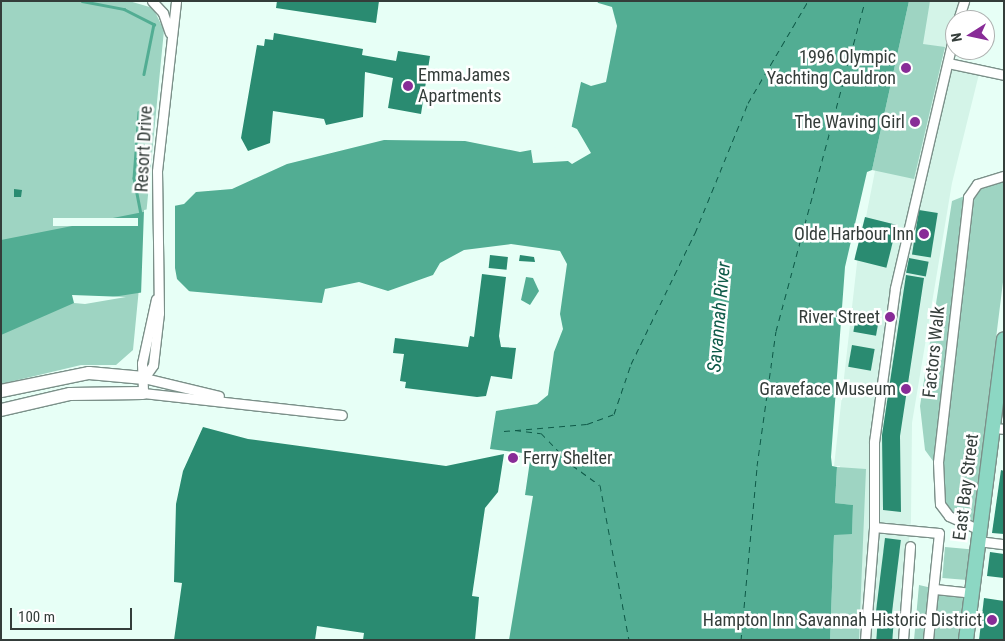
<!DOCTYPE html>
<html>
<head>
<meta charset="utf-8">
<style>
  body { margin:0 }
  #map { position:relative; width:1005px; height:641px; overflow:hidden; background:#e7fff6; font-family:"Roboto Condensed",sans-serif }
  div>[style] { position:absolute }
  .built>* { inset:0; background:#d4f4e8 }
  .green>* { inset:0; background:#9ed4c2; transform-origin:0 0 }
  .water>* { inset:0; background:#52ad93 }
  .pier>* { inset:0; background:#e7fff6; transform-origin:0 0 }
  .stream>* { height:2.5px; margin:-1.25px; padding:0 1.25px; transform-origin:1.25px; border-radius:1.25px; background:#52ad93 }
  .ferry>* { height:1px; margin-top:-0.5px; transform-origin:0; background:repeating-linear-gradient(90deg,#0e5a48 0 6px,transparent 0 11px) }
  .building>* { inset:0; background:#2a8b71; transform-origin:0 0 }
  .roads { filter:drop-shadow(1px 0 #7b9089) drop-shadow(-1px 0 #7b9089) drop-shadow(0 1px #7b9089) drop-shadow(0 -1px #7b9089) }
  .street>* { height:9px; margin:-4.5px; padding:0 4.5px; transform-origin:4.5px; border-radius:4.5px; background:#fff }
  .secondary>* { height:12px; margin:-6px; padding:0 6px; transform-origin:6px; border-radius:6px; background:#fff }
  .primary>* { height:14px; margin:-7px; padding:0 7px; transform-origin:7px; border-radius:7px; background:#8cd7c3 }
  .dots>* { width:14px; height:14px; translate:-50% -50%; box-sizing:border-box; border:2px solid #fff; border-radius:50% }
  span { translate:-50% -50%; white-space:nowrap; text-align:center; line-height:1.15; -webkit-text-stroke:5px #fff; paint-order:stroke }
  .poi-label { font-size:18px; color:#343d3a }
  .right { translate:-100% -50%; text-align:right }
  .left { translate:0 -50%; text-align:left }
  .street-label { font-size:18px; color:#343d3a }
  .water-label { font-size:19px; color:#0e5a48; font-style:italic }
  .frame { position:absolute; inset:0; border:2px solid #343d3a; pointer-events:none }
  .north { position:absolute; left:945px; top:10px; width:50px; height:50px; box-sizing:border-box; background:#fff; border:1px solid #aeb1b0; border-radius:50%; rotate:260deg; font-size:14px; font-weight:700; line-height:20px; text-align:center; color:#343d3a }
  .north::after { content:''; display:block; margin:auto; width:18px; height:22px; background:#882c97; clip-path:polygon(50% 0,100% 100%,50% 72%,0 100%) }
  .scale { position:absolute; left:10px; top:608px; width:122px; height:22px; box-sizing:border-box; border:2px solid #343d3a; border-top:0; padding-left:6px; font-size:15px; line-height:18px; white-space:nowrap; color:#343d3a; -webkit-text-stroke:4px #fff; paint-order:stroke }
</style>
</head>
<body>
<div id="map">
  <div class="built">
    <i style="clip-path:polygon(918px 1px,959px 1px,941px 63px,980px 70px,952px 183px,912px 423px,911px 521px,899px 640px,830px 640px,840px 466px,834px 466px,857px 263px,875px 171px,885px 161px)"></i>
  </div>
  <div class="green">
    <i style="clip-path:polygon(1px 1px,129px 1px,153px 8px,164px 30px,133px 350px,116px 365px,81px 365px,1px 384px)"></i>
    <i style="clip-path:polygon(909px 1px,930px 1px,923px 44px,945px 47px,914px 179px,872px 170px)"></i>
    <i style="clip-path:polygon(1004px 180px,1004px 274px,973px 523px,953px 514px,943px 502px,941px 472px,925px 450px,920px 406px,952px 201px)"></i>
    <i style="clip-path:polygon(837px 467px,866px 469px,859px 640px,830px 640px,834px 534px,852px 534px,853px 505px,835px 503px)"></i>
    <i style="left:945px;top:547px;width:25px;height:31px;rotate:5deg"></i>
    <i style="clip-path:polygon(919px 585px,932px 588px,925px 640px,914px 640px)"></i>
    <i style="left:938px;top:592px;width:30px;height:49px;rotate:6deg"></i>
  </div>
  <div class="water">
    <i style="clip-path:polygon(598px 1px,909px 1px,872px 170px,867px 172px,845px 267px,831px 457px,832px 466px,837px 467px,835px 503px,853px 505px,852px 534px,834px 535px,830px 640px,509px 640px,533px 496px,525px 495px,531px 454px,490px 449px,496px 411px,537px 404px,548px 395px,554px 352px,563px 329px,560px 314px,567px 264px,560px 251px,511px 244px,464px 250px,440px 263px,433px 275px,388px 291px,359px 282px,325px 289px,322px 303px,164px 289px,74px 303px,1px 335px,1px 240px,184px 204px,196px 192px,232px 189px,287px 164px,384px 140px,465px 141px,520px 152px,531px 150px,537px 156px,568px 144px)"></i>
    <i style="clip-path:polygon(526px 277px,533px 278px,539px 291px,530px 305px,521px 300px)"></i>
  </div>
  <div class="pier">
    <i style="clip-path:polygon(595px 2px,612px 7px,617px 26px,606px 82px,591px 86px,579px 81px)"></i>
    <i style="clip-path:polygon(570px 126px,577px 129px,591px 153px,572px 164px,568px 161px,533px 163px,531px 150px,537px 154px,566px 143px)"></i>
    <i style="clip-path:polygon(175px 204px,175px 268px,177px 279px,190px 292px,323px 305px,164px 292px,141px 295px,144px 210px)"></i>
    <i style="left:138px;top:218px;width:8px;height:85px;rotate:90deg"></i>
    <i style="clip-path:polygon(72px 295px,126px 297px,85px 304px,74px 303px)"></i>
  </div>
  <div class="stream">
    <i style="left:82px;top:1px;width:43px;rotate:10.8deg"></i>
    <i style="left:124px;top:9px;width:34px;rotate:27deg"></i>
    <i style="left:154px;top:24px;width:51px;rotate:101.3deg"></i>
    <i style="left:139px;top:112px;width:66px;rotate:94.3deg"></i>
    <i style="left:134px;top:178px;width:36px;rotate:79deg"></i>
  </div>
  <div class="ferry">
    <i style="left:515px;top:430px;width:26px;rotate:7deg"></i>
    <i style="left:541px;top:433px;width:45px;rotate:45.9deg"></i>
    <i style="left:572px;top:465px;width:34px;rotate:36deg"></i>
    <i style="left:600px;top:485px;width:158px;rotate:79.4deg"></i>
    <i style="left:504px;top:431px;width:83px;rotate:-4.8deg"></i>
    <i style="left:587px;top:424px;width:29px;rotate:-20deg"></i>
    <i style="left:614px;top:414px;width:53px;rotate:-71.2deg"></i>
    <i style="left:631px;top:364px;width:146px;rotate:-64deg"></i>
    <i style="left:695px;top:233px;width:140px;rotate:-67.8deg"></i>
    <i style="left:748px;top:103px;width:118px;rotate:-59.5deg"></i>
    <i style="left:741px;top:640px;width:175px;rotate:-84.7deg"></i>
    <i style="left:757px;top:466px;width:136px;rotate:-82deg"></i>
    <i style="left:776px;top:331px;width:342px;rotate:-74.9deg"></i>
  </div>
  <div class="building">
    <i style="clip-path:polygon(277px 1px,379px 1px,376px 23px,276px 8px)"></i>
    <i style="clip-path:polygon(274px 33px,363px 49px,362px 55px,396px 61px,398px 51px,430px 56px,421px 114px,388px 108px,393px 78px,365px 72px,363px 117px,326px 125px,324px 119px,273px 111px,270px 143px,248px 151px,241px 138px,257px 45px,264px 46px,265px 39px,273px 40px)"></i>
    <i style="clip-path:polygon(14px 189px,22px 190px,21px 197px,14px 197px)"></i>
    <i style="left:919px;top:210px;width:19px;height:45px;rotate:9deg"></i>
    <i style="left:865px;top:217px;width:33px;height:44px;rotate:14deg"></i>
    <i style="left:490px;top:255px;width:18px;height:13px;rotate:6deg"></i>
    <i style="clip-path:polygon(520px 255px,534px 257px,535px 262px,519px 261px)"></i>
    <i style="left:909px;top:258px;width:20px;height:15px;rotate:11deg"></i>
    <i style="clip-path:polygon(482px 274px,506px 277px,499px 336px,501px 347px,516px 348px,512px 379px,491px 376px,486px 396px,477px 397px,405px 388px,406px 382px,400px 381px,404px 354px,393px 353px,395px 338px,468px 347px,470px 336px,474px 337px)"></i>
    <i style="clip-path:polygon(906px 275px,924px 278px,900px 436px,901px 512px,883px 510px,882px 435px)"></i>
    <i style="left:857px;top:311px;width:23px;height:21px;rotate:10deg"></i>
    <i style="left:852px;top:345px;width:23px;height:22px;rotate:10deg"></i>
    <i style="clip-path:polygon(203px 427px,248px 439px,446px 466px,504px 454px,498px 492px,485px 508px,472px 596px,479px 597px,475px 640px,363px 640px,364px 633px,317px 626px,315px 640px,174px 640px,182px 583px,174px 582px,176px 504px,183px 471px)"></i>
    <i style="left:508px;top:454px;width:12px;height:6px;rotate:9deg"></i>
    <i style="clip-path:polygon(1001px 470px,1004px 471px,1004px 534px,992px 533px)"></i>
    <i style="left:885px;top:538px;width:16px;height:75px;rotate:7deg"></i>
    <i style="clip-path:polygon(990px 552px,1004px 554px,1004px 578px,987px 576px)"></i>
    <i style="clip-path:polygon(984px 598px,1004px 601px,1004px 640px,979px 640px)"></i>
    <i style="left:878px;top:616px;width:16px;height:24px;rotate:4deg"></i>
  </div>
  <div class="roads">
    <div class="street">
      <i style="left:152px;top:1px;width:16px;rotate:47deg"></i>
      <i style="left:163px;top:13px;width:21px;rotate:71deg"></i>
      <i style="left:958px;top:20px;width:20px;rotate:-72deg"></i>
      <i style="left:948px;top:63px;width:57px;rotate:12.1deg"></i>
      <i style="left:156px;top:299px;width:66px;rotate:102.3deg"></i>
      <i style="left:142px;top:363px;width:30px;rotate:88deg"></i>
      <i style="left:143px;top:393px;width:200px;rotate:6.3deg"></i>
      <i style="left:144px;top:378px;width:16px;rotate:-55deg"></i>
      <i style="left:153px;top:365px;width:52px;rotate:-83.4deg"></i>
      <i style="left:159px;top:313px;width:142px;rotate:-90.8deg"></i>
      <i style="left:157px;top:171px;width:171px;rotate:-83.6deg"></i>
      <i style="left:144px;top:378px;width:77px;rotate:13.5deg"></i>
      <i style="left:993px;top:428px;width:11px;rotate:5deg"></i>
      <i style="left:874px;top:527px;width:65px;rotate:5.3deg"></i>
      <i style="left:939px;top:533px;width:108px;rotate:95.9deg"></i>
      <i style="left:980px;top:530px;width:34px;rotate:-156deg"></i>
      <i style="left:949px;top:516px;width:15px;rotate:-127deg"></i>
      <i style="left:940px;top:504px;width:42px;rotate:-92.7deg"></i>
      <i style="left:938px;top:462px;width:267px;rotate:-83.5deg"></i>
      <i style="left:968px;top:197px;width:16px;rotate:-55deg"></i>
      <i style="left:977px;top:184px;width:28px;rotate:-17deg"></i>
      <i style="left:978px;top:541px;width:26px;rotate:7deg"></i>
      <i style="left:935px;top:589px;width:37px;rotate:6deg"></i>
      <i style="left:865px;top:640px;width:113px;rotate:-85.4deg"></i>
      <i style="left:874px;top:527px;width:85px;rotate:-90deg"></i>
      <i style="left:874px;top:442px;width:155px;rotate:-82.2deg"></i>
      <i style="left:895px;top:288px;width:264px;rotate:-76.9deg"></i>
      <i style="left:903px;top:640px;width:94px;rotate:-85.7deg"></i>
    </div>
    <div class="secondary">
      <i style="left:1px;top:391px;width:90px;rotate:-11.6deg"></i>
      <i style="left:89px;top:373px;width:55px;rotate:5.2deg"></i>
      <i style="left:1px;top:410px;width:71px;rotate:-13.1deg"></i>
      <i style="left:70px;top:394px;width:73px;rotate:-0.8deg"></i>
    </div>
    <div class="primary">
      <i style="left:966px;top:640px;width:303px;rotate:-82.8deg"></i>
    </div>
  </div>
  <div class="dots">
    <i style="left:906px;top:68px;background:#882c97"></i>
    <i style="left:408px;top:86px;background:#882c97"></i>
    <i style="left:915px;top:122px;background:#882c97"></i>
    <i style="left:924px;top:234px;background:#882c97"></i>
    <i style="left:890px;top:317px;background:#882c97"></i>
    <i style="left:906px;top:389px;background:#882c97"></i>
    <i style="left:513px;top:458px;background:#882c97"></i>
    <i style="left:992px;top:620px;background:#882c97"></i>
  </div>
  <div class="poi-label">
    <span class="right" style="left:896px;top:68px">1996 Olympic<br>Yachting Cauldron</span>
    <span class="left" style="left:418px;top:86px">EmmaJames<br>Apartments</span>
    <span class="right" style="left:905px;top:122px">The Waving Girl</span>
    <span class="right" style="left:914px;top:234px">Olde Harbour Inn</span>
    <span class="right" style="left:880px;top:317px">River Street</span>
    <span class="right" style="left:896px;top:389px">Graveface Museum</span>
    <span class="left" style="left:523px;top:458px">Ferry Shelter</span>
    <span class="right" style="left:982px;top:620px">Hampton Inn Savannah Historic District</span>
  </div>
  <div class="street-label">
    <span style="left:144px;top:149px;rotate:-87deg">Resort Drive</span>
    <span style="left:934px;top:352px;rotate:-84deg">Factors Walk</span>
    <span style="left:966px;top:487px;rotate:-83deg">East Bay Street</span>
  </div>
  <div class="water-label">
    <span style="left:719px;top:317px;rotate:-85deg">Savannah River</span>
  </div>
  <div class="frame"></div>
  <div class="north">N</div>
  <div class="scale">100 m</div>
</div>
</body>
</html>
